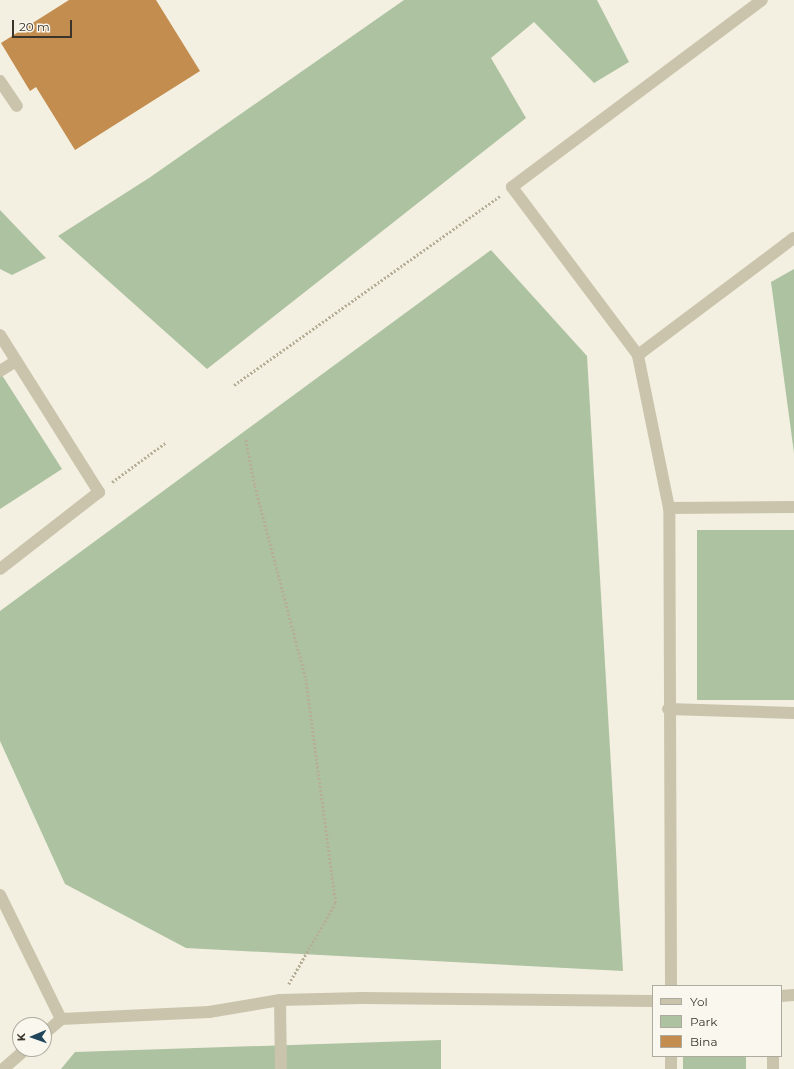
<!DOCTYPE html>
<html>
<head>
<meta charset="utf-8">
<style>
  body { margin:0 }
  #map { position:relative; width:794px; height:1069px; overflow:hidden; background:#f3f0e1; font-family:Montserrat,sans-serif }
  div>[style] { position:absolute }
  .green>* { inset:0; background:#adc2a1; transform-origin:0 0 }
  .building>* { inset:0; background:#c38d4f }
  .path>* { height:2.5px; margin-top:-1.25px; transform-origin:0; background:repeating-linear-gradient(90deg,#b7ae97 0 2px,transparent 0 4px) }
  .street>* { height:12px; margin:-6px; padding:0 6px; transform-origin:6px; border-radius:6px; background:#cbc4ad }
  span { translate:-50% -50%; white-space:nowrap; text-align:center; line-height:1.15; -webkit-text-stroke:4px #faf8ee; paint-order:stroke }
  .legend { position:absolute; left:652px; top:985px; width:130px; height:72px; box-sizing:border-box; background:#faf8ee; border:1px solid #adaaa0; margin:0; padding:5px 7px; list-style:none; font-size:12px; color:#3a342b }
  .legend li { display:flex; align-items:center; gap:8px; height:20px }
  .legend b { width:20px; border:1px solid #adaaa0 }
  .north { position:absolute; left:12px; top:1017px; width:40px; height:40px; box-sizing:border-box; background:#faf8ee; border:1px solid #adaaa0; border-radius:50%; rotate:268deg; font-size:11px; font-weight:700; line-height:16px; text-align:center; color:#3a342b }
  .north::after { content:''; display:block; margin:auto; width:14px; height:18px; background:#21465b; clip-path:polygon(50% 0,100% 100%,50% 72%,0 100%) }
  .scale { position:absolute; left:12px; top:20px; width:60px; height:18px; box-sizing:border-box; border:2px solid #3a342b; border-top:0; padding-left:5px; font-size:12px; line-height:14px; white-space:nowrap; color:#3a342b; -webkit-text-stroke:3px #faf8ee; paint-order:stroke }
</style>
</head>
<body>
<div id="map">
  <div class="green">
    <i style="clip-path:polygon(404px 0,597px 0,629px 62px,594px 83px,534px 22px,491px 58px,526px 118px,207px 369px,58px 236px,149px 178px)"></i>
    <i style="clip-path:polygon(0 210px,46px 258px,12px 275px,0 269px)"></i>
    <i style="clip-path:polygon(491px 250px,587px 356px,623px 971px,186px 948px,65px 884px,0 741px,0 611px)"></i>
    <i style="clip-path:polygon(794px 269px,794px 453px,771px 282px)"></i>
    <i style="clip-path:polygon(0 372px,62px 469px,0 509px)"></i>
    <i style="left:794px;top:530px;width:170px;height:97px;rotate:90deg"></i>
    <i style="clip-path:polygon(441px 1040px,441px 1069px,61px 1069px,75px 1052px)"></i>
    <i style="left:746px;top:1056px;width:13px;height:63px;rotate:90deg"></i>
  </div>
  <div class="building">
    <i style="clip-path:polygon(69px 0,156px 0,200px 71px,75px 150px,36px 87px,30px 91px,1px 43px)"></i>
  </div>
  <div class="path">
    <i style="left:234px;top:385px;width:326px;rotate:-35.4deg"></i>
    <i style="left:246px;top:440px;width:47px;rotate:78.9deg"></i>
    <i style="left:255px;top:486px;width:200px;rotate:75.2deg"></i>
    <i style="left:306px;top:679px;width:226px;rotate:82.4deg"></i>
    <i style="left:336px;top:903px;width:94px;rotate:120.1deg"></i>
    <i style="left:112px;top:482px;width:66px;rotate:-36.3deg"></i>
  </div>
  <div class="street">
    <i style="left:0;top:81px;width:30px;rotate:56deg"></i>
    <i style="left:0;top:335px;width:186px;rotate:57.8deg"></i>
    <i style="left:99px;top:492px;width:125px;rotate:142.1deg"></i>
    <i style="left:638px;top:355px;width:195px;rotate:-36.9deg"></i>
    <i style="left:0;top:371px;width:19px;rotate:-32deg"></i>
    <i style="left:669px;top:508px;width:125px;rotate:-0.5deg"></i>
    <i style="left:668px;top:709px;width:126px;rotate:1.8deg"></i>
    <i style="left:0;top:895px;width:138px;rotate:63.8deg"></i>
    <i style="left:671px;top:986px;width:478px;rotate:-90.2deg"></i>
    <i style="left:669px;top:508px;width:156px;rotate:-101.5deg"></i>
    <i style="left:638px;top:355px;width:210px;rotate:-126.9deg"></i>
    <i style="left:512px;top:187px;width:312px;rotate:-36.8deg"></i>
    <i style="left:781px;top:996px;width:13px;rotate:-4deg"></i>
    <i style="left:280px;top:1000px;width:69px;rotate:89.2deg"></i>
    <i style="left:44px;top:1034px;width:23px;rotate:-41deg"></i>
    <i style="left:61px;top:1019px;width:148px;rotate:-2.7deg"></i>
    <i style="left:209px;top:1012px;width:72px;rotate:-9.6deg"></i>
    <i style="left:280px;top:1000px;width:82px;rotate:-1.4deg"></i>
    <i style="left:362px;top:998px;width:291px;rotate:0.6deg"></i>
    <i style="left:671px;top:1056px;width:13px;rotate:90deg"></i>
    <i style="left:773px;top:1056px;width:13px;rotate:90deg"></i>
    <i style="left:3px;top:1069px;width:30px;rotate:-41deg"></i>
  </div>
  <ul class="legend">
  <li><b style="height:5px;background:#cbc4ad"></b>Yol</li>
  <li><b style="height:11px;background:#adc2a1"></b>Park</li>
  <li><b style="height:11px;background:#c38d4f"></b>Bina</li>
  </ul>
  <div class="north">K</div>
  <div class="scale">20 m</div>
</div>
</body>
</html>
